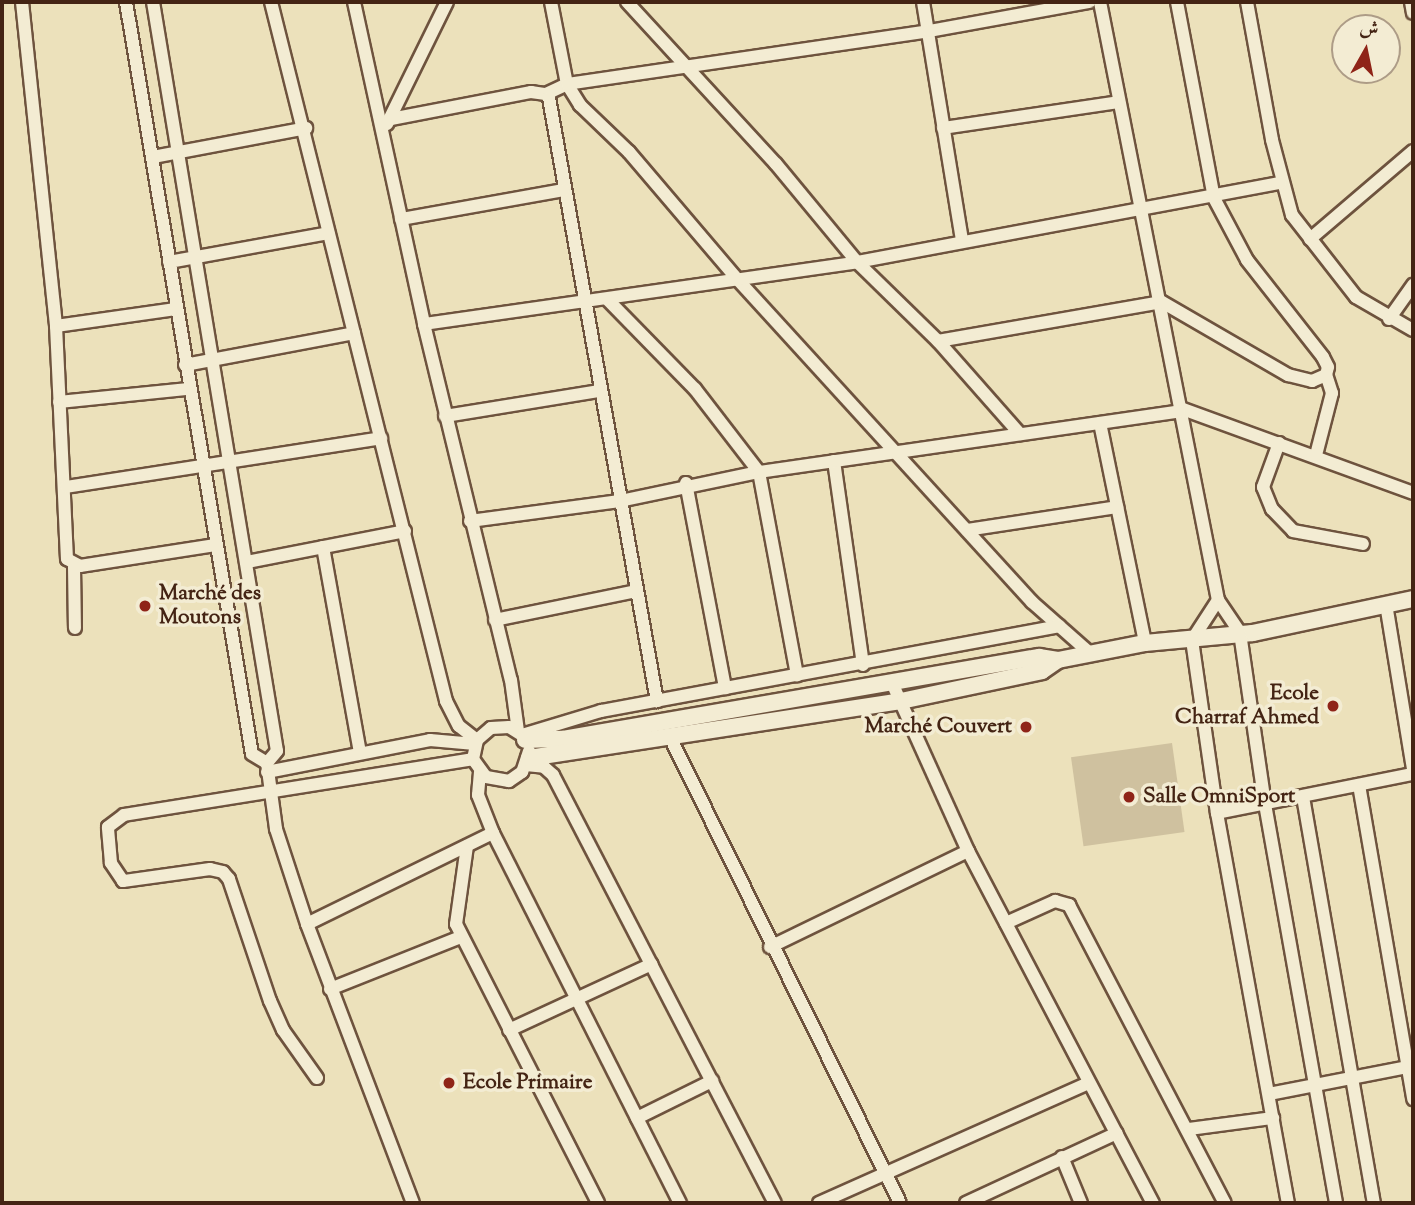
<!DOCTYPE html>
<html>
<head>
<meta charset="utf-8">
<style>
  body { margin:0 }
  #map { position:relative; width:1415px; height:1205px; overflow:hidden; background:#ece1bb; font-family:"Sorts Mill Goudy",Amiri,serif }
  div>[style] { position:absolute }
  .green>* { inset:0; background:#cfc19f; transform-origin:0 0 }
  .roads { filter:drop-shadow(2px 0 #6e533e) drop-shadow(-2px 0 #6e533e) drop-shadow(0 2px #6e533e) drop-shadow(0 -2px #6e533e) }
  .minor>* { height:12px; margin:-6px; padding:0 6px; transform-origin:6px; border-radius:6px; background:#f3ecd3 }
  .tertiary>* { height:16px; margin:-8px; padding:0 8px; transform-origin:8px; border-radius:8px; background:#f3ecd3 }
  .dots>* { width:19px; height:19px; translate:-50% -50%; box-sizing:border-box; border:4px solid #f3ecd3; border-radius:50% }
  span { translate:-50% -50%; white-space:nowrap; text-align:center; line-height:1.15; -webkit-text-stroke:7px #f3ecd3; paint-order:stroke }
  .poi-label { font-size:21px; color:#442414; font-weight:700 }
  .left { translate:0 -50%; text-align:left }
  .right { translate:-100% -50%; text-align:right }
  .frame { position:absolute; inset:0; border:4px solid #442414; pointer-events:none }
  .north { position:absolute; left:1331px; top:14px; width:70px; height:70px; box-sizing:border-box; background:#f3ecd3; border:2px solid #ad9c87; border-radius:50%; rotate:9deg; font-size:19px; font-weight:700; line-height:28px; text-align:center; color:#442414 }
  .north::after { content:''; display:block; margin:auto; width:24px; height:32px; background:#8f2418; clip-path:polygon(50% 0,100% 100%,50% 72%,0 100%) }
</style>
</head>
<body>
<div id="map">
  <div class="green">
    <i style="left:1172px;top:743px;width:90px;height:102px;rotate:82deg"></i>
  </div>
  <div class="roads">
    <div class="minor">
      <i style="left:22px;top:2px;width:326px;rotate:84deg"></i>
      <i style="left:56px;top:326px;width:233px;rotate:87.3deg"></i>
      <i style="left:67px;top:559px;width:15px;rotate:28deg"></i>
      <i style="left:80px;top:566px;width:137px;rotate:-8.8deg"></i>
      <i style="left:126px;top:2px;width:762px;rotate:80.49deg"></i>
      <i style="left:252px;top:754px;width:17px;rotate:31deg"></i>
      <i style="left:153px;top:2px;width:759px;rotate:80.6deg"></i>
      <i style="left:277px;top:751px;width:16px;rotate:130deg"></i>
      <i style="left:271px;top:2px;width:721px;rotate:75.94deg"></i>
      <i style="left:446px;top:701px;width:28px;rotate:63deg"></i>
      <i style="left:459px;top:726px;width:23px;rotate:38deg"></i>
      <i style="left:354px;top:2px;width:330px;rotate:77.7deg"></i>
      <i style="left:424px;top:324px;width:366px;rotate:76.3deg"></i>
      <i style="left:511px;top:680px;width:51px;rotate:82.2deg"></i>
      <i style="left:551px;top:2px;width:84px;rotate:79deg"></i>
      <i style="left:567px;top:84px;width:25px;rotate:58deg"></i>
      <i style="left:580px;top:105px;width:68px;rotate:43.8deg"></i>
      <i style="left:629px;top:152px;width:168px;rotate:49.6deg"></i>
      <i style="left:738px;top:280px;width:436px;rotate:47.6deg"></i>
      <i style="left:1032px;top:602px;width:79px;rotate:41.4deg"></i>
      <i style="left:627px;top:2px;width:220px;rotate:47.4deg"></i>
      <i style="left:776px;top:164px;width:127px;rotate:50.4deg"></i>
      <i style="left:857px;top:262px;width:113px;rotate:44.3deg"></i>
      <i style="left:938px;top:341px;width:124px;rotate:48.6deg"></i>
      <i style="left:923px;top:2px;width:242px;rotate:80.7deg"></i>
      <i style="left:1100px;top:2px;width:610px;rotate:78.84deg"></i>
      <i style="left:1218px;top:600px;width:40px;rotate:56deg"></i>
      <i style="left:1240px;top:633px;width:173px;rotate:81.7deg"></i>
      <i style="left:1265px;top:804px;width:405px;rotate:79.9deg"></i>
      <i style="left:1247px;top:2px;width:140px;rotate:79.7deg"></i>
      <i style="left:1272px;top:140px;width:78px;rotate:75.1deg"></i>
      <i style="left:1292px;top:215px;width:104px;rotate:52deg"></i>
      <i style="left:1356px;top:297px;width:66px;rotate:30.1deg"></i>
      <i style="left:1411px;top:2px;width:11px;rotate:80deg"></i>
      <i style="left:546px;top:94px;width:23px;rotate:-25deg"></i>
      <i style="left:567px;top:84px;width:366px;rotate:-8.3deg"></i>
      <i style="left:929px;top:31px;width:163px;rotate:-10.3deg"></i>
      <i style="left:391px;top:119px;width:143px;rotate:-10.9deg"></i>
      <i style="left:531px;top:92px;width:15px;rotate:8deg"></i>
      <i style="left:546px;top:94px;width:5px;rotate:53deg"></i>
      <i style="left:549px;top:98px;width:613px;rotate:79.85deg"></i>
      <i style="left:387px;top:124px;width:136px;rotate:-63.8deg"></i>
      <i style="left:943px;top:128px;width:178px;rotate:-8.4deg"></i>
      <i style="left:153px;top:157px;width:156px;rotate:-10.7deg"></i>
      <i style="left:401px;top:219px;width:165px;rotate:-10.1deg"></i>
      <i style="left:1310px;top:239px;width:135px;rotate:-40.5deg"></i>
      <i style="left:169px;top:262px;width:162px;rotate:-10.3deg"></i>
      <i style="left:608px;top:300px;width:124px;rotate:45.7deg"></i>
      <i style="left:695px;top:389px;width:105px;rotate:52.4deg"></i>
      <i style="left:759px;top:472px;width:207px;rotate:79.4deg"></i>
      <i style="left:1389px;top:319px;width:42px;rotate:-54.8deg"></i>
      <i style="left:424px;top:324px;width:437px;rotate:-8.1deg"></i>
      <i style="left:857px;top:262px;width:431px;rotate:-10.6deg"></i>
      <i style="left:56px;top:326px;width:121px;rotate:-8.1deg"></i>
      <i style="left:938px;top:341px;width:227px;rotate:-9.9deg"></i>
      <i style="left:1162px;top:302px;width:146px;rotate:30.1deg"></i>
      <i style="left:1288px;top:375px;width:25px;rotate:14deg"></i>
      <i style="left:1312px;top:381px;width:15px;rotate:-23deg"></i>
      <i style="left:1326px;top:375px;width:8px;rotate:-76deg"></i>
      <i style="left:1328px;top:367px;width:11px;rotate:-117deg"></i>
      <i style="left:1323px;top:357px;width:123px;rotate:-128.1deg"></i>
      <i style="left:1247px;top:260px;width:70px;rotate:-118deg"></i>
      <i style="left:1214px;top:198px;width:199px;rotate:-100.7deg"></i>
      <i style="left:185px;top:365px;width:172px;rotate:-10.7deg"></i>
      <i style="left:59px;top:402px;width:130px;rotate:-5.8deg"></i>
      <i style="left:1180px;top:408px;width:248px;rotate:20deg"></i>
      <i style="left:445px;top:416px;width:157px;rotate:-9.2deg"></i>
      <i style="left:1100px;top:423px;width:225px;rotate:78.4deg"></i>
      <i style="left:1279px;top:443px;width:47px;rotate:110deg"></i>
      <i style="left:1263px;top:487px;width:24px;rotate:68deg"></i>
      <i style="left:1272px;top:509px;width:30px;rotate:46deg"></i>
      <i style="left:1293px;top:531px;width:71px;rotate:10.5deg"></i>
      <i style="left:1316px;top:455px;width:64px;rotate:-75.5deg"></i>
      <i style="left:1332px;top:393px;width:19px;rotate:-108deg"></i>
      <i style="left:834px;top:461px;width:206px;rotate:81.9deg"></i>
      <i style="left:686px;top:483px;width:209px;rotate:79.2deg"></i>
      <i style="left:66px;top:487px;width:319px;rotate:-8.8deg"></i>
      <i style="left:470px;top:521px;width:151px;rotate:-7.6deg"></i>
      <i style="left:620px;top:501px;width:142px;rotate:-11.8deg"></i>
      <i style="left:759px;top:472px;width:425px;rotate:-8.2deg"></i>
      <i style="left:967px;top:530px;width:152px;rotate:-8.7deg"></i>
      <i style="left:323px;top:547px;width:209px;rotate:79.8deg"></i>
      <i style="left:247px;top:562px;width:161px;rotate:-11.1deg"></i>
      <i style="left:74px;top:567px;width:61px;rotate:89.1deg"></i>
      <i style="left:1218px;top:600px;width:48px;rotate:123deg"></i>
      <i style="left:1192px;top:640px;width:175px;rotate:81.8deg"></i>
      <i style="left:1217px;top:813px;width:396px;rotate:79.7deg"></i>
      <i style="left:1386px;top:604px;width:166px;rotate:80.7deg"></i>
      <i style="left:495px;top:620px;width:144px;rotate:-11.6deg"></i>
      <i style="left:893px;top:685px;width:182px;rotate:65.7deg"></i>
      <i style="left:968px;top:851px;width:398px;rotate:62.3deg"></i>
      <i style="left:671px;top:739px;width:517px;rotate:63.73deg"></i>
      <i style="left:529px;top:751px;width:22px;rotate:108deg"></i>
      <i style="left:522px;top:772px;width:16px;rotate:145deg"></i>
      <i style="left:509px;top:781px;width:23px;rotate:-170deg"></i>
      <i style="left:486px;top:777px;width:22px;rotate:-126deg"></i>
      <i style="left:473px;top:759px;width:19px;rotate:-78deg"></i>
      <i style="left:477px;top:740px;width:18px;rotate:-41deg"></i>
      <i style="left:491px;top:728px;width:18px;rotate:-3deg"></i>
      <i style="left:509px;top:727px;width:15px;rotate:32deg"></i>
      <i style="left:522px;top:735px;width:83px;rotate:-16.9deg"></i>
      <i style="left:601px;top:711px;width:466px;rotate:-10.5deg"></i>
      <i style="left:267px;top:763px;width:67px;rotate:82.2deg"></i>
      <i style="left:276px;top:829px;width:100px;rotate:71.9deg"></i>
      <i style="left:307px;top:924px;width:298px;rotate:69.2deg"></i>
      <i style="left:526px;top:765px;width:18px;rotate:6deg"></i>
      <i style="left:544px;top:767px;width:12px;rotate:42deg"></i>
      <i style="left:553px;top:775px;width:482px;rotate:62.6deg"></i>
      <i style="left:267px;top:772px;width:166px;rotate:-11.1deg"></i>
      <i style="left:430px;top:740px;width:45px;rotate:5.1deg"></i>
      <i style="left:480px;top:772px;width:23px;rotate:95deg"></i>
      <i style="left:478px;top:795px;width:41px;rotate:68.5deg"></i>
      <i style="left:493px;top:833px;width:415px;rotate:63.2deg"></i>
      <i style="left:1359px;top:785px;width:319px;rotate:80.2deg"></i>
      <i style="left:1303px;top:797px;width:412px;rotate:80.1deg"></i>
      <i style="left:1217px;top:813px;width:200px;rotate:-11.3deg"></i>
      <i style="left:467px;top:846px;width:79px;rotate:98deg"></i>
      <i style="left:456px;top:924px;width:313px;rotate:63deg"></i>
      <i style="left:1006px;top:923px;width:54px;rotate:-24.2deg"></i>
      <i style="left:1055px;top:901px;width:15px;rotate:16deg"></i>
      <i style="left:1069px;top:905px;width:336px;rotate:62.4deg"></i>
      <i style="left:307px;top:924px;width:207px;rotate:-26.1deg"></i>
      <i style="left:770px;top:947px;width:220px;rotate:-25.9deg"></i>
      <i style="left:330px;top:989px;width:141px;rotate:-21.7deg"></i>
      <i style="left:509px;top:1030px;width:157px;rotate:-24.8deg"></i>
      <i style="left:317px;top:1078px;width:59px;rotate:-125.3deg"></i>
      <i style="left:283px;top:1030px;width:32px;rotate:-114deg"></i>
      <i style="left:270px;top:1001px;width:129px;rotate:-108.6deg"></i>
      <i style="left:229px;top:879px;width:9px;rotate:-131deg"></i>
      <i style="left:223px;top:872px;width:13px;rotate:-167deg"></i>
      <i style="left:210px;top:869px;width:88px;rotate:172.1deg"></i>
      <i style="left:123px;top:881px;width:22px;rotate:-124deg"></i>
      <i style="left:111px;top:863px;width:36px;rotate:-95deg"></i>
      <i style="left:108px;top:827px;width:20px;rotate:-37deg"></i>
      <i style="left:124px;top:815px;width:353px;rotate:-9.1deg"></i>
      <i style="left:1269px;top:1094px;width:147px;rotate:-11deg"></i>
      <i style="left:637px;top:1118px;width:84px;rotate:-26.3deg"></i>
      <i style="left:1189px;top:1129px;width:85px;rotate:-7.5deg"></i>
      <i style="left:1062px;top:1157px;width:50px;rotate:67.6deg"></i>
      <i style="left:819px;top:1203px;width:295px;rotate:-24deg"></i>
      <i style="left:966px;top:1203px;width:166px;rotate:-24.9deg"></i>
    </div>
    <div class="tertiary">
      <i style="left:525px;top:740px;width:38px;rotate:-2deg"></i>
      <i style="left:563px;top:739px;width:483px;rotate:-9.8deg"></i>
      <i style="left:1039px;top:657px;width:19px;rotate:9deg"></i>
      <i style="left:1058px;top:660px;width:89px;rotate:-11.1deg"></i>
      <i style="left:1145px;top:643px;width:108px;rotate:-5.3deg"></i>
      <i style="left:1253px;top:633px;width:164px;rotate:-12deg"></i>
      <i style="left:529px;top:758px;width:376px;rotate:-8.7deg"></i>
      <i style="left:901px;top:701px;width:144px;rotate:-12deg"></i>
      <i style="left:1042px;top:671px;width:19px;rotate:-35deg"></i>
    </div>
  </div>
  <div class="dots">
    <i style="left:145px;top:606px;background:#8f2418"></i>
    <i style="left:1333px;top:706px;background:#8f2418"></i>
    <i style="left:1026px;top:727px;background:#8f2418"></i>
    <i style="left:1129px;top:797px;background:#8f2418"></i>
    <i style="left:449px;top:1083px;background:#8f2418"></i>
  </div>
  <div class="poi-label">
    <span class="left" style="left:159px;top:606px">Marché des<br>Moutons</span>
    <span class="right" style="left:1319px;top:706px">Ecole<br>Charraf Ahmed</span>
    <span class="right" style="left:1012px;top:727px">Marché Couvert</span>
    <span class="left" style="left:1143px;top:797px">Salle OmniSport</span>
    <span class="left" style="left:463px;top:1083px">Ecole Primaire</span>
  </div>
  <div class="frame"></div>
  <div class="north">ش</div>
</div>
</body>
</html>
